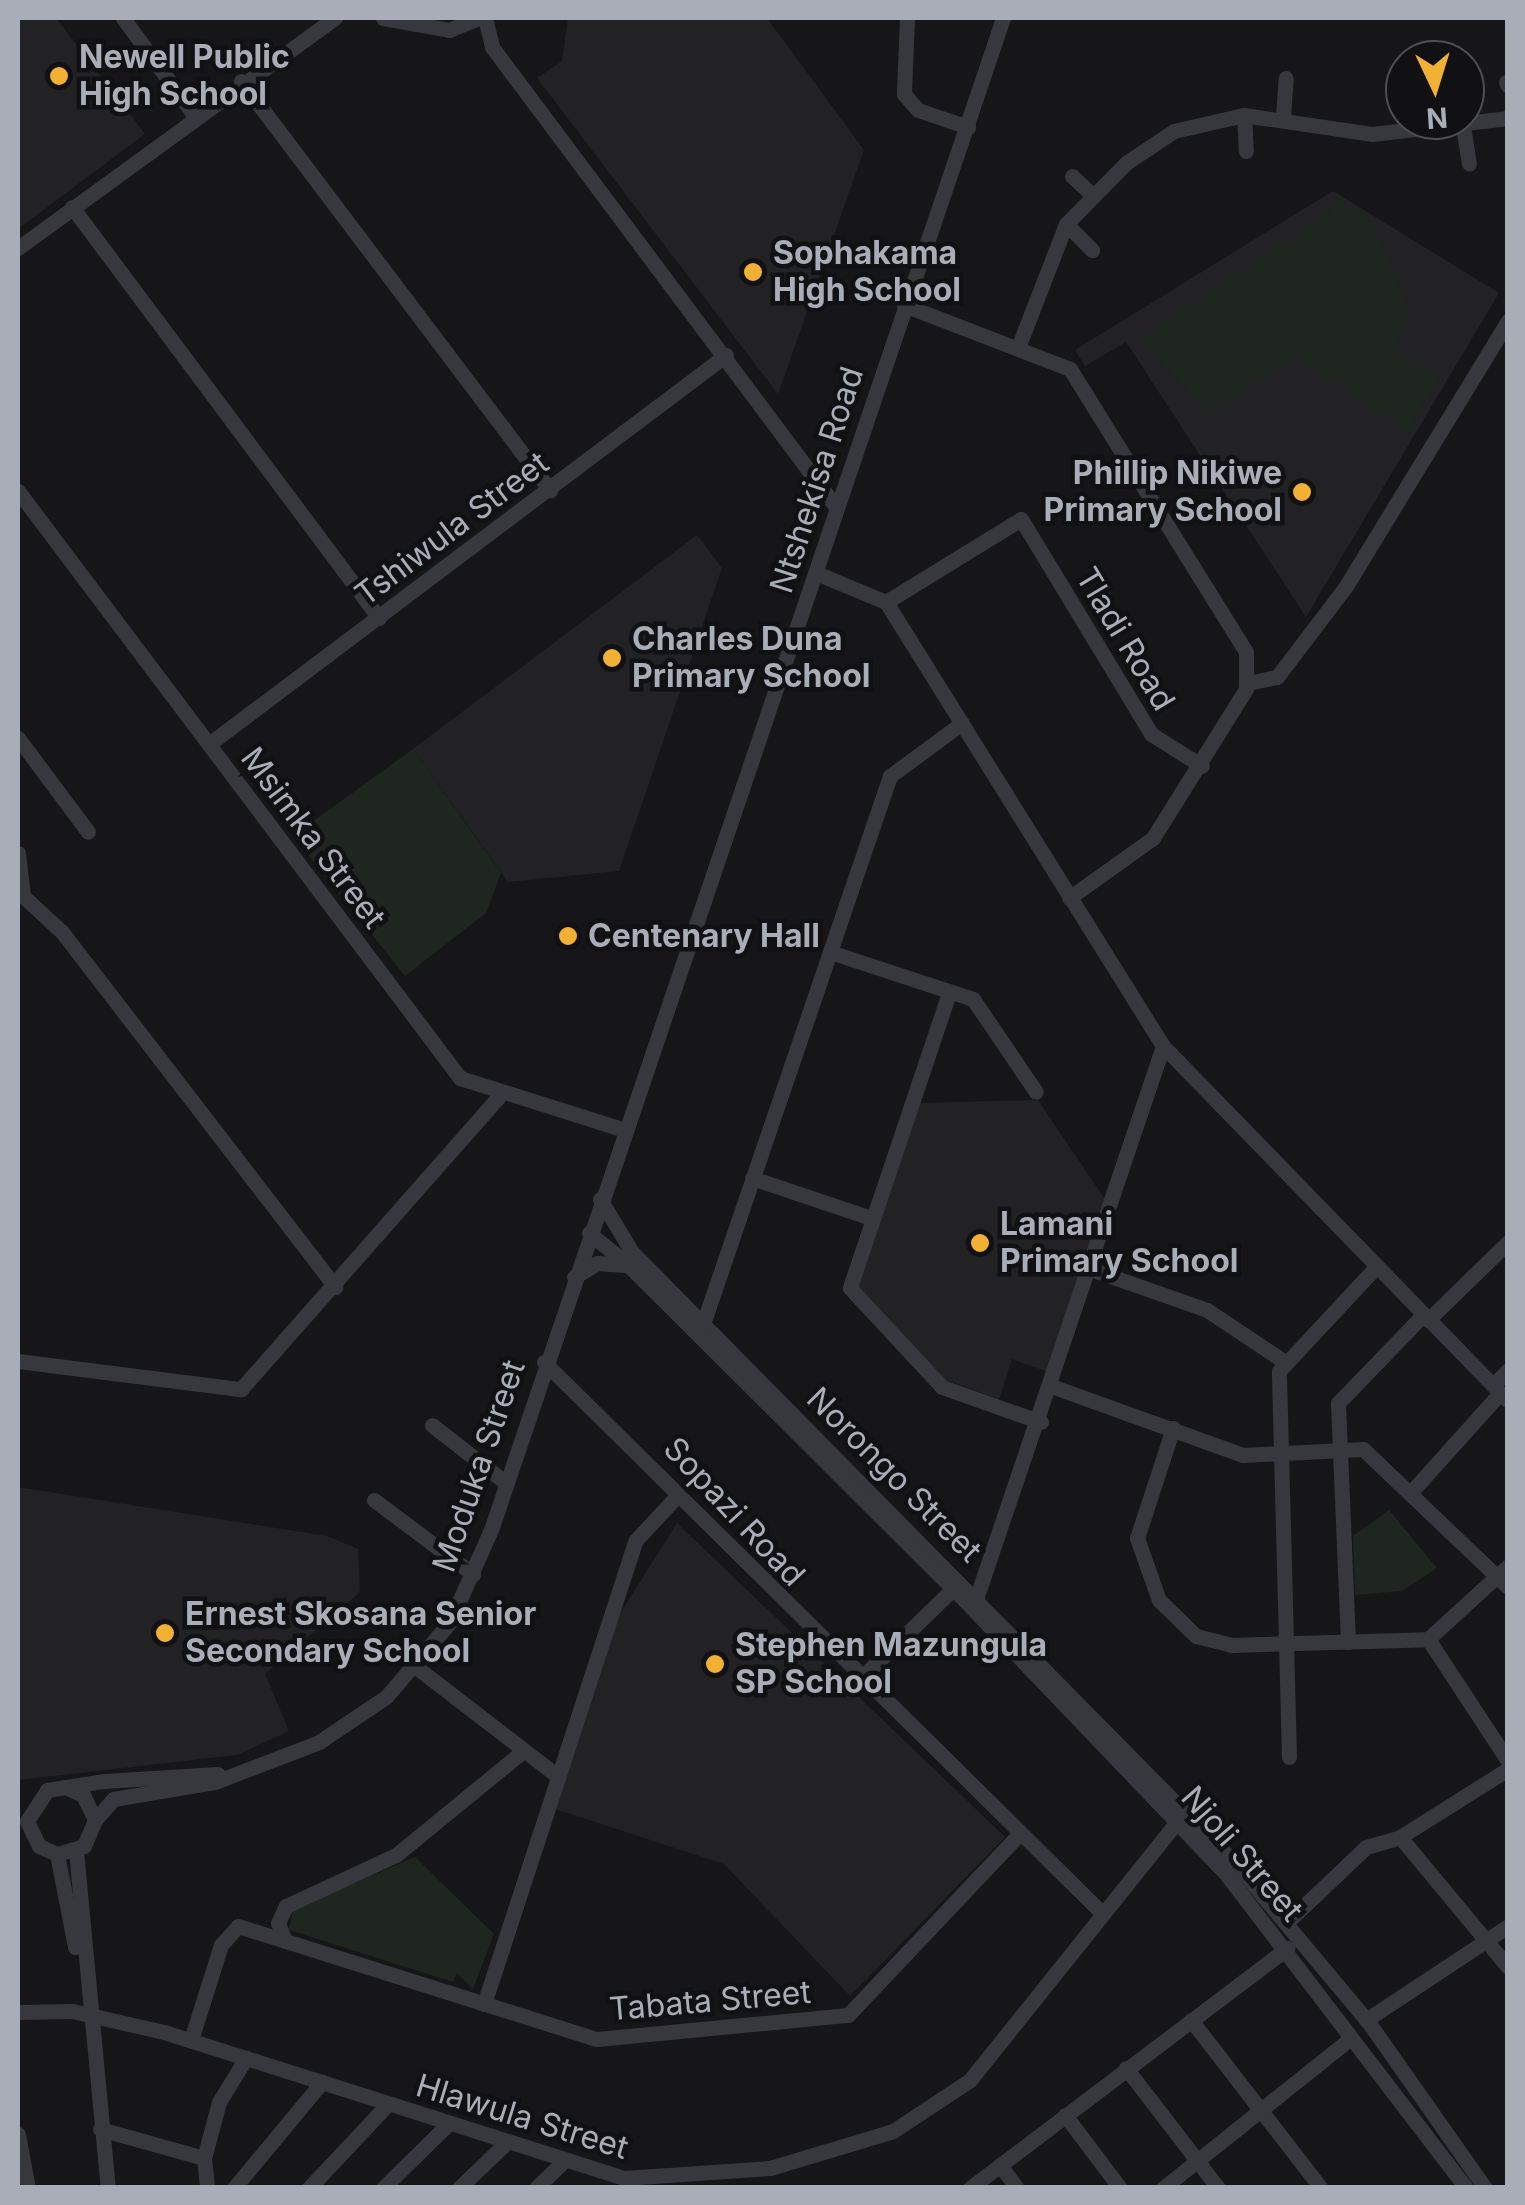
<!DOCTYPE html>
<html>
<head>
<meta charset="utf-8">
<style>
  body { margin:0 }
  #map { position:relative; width:1525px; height:2205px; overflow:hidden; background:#161618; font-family:Inter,sans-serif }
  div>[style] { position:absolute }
  .built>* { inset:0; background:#222225 }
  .green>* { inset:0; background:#1e261f }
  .minor>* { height:15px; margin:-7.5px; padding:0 7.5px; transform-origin:7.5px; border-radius:7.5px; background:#37383d }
  .dots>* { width:28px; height:28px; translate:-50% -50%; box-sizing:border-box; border:5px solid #111113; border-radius:50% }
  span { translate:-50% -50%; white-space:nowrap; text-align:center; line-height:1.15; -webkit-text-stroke:9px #111113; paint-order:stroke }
  .poi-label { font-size:32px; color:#a8adb8; font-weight:700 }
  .left { translate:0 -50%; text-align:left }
  .right { translate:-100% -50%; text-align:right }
  .street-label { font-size:32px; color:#a8adb8 }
  .frame { position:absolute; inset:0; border:20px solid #a8adb8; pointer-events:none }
  .north { position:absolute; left:1385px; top:40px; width:100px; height:100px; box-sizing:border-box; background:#111113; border:2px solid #4d4f55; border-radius:50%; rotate:176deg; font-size:28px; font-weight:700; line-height:40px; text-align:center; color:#a8adb8 }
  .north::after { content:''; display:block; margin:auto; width:35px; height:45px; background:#f2b134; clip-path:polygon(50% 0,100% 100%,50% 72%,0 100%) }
</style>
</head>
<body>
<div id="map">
  <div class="built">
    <i style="clip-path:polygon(18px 18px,56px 18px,145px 134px,18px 229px)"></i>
    <i style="clip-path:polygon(568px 18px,767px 18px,864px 150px,778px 394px,537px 78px,562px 61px)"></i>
    <i style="clip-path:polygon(1333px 191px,1499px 293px,1306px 617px,1126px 342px,1085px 366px,1075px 350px)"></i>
    <i style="clip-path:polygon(697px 535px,722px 568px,619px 871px,508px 882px,413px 749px)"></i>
    <i style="clip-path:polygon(1038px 1100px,1106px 1201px,1051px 1373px,1012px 1359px,999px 1399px,943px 1379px,858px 1287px,917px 1103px)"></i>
    <i style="clip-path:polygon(18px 1487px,327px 1536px,358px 1549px,360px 1592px,265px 1674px,289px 1731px,237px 1755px,18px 1780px)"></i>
    <i style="clip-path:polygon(677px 1523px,1005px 1837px,850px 1996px,724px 1864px,555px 1809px,616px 1620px)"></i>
  </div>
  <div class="green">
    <i style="clip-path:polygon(1340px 198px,1374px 225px,1411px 317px,1391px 350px,1438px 378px,1407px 430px,1296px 355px,1208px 413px,1140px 337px,1325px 218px)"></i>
    <i style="clip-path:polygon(413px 749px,501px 873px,486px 913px,405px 976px,293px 836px)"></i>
    <i style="clip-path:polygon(1389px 1510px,1437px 1568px,1402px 1591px,1355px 1595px,1353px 1536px)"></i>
    <i style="clip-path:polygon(415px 1857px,494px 1934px,473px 1989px,457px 1973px,453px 1982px,289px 1930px,293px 1910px)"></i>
  </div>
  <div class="minor">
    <i style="left:123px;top:18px;width:122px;rotate:53.7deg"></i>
    <i style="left:383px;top:18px;width:67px;rotate:10.3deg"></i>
    <i style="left:449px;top:30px;width:32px;rotate:-22deg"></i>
    <i style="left:485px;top:18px;width:30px;rotate:76deg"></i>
    <i style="left:492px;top:47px;width:574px;rotate:53.21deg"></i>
    <i style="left:907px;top:18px;width:76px;rotate:92.3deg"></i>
    <i style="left:904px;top:94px;width:21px;rotate:49deg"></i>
    <i style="left:918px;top:110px;width:53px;rotate:18.8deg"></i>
    <i style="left:241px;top:81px;width:513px;rotate:52.93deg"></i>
    <i style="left:1506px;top:82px;width:4px;rotate:63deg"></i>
    <i style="left:1244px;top:115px;width:36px;rotate:87deg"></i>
    <i style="left:1283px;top:117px;width:39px;rotate:-86deg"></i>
    <i style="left:1463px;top:126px;width:38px;rotate:81deg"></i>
    <i style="left:1072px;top:176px;width:26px;rotate:43deg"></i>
    <i style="left:72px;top:207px;width:513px;rotate:53.24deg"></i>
    <i style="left:1066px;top:224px;width:37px;rotate:45deg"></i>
    <i style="left:18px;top:248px;width:392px;rotate:-36deg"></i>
    <i style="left:904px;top:305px;width:178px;rotate:21.1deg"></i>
    <i style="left:1070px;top:369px;width:333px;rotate:58.1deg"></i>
    <i style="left:1246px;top:652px;width:37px;rotate:90deg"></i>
    <i style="left:1246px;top:689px;width:176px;rotate:122deg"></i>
    <i style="left:1153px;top:838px;width:103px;rotate:144.5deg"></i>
    <i style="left:1019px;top:345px;width:130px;rotate:-68.8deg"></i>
    <i style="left:1066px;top:224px;width:86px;rotate:-45.5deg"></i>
    <i style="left:1126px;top:163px;width:58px;rotate:-33.7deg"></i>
    <i style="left:1174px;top:131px;width:72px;rotate:-12.9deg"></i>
    <i style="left:1244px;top:115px;width:129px;rotate:8.4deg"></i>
    <i style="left:1372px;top:134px;width:137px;rotate:-6.7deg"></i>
    <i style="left:18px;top:491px;width:735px;rotate:53.02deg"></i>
    <i style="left:460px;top:1078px;width:173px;rotate:17.5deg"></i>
    <i style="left:816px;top:573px;width:76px;rotate:22.5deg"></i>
    <i style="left:886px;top:602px;width:523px;rotate:58.04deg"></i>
    <i style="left:1163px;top:1046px;width:495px;rotate:45.8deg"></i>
    <i style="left:886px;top:602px;width:158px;rotate:-31.6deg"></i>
    <i style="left:1021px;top:519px;width:251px;rotate:58.8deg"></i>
    <i style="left:1151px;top:734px;width:60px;rotate:32.1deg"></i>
    <i style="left:1248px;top:683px;width:30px;rotate:-12deg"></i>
    <i style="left:1277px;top:677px;width:114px;rotate:-52.8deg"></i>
    <i style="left:1346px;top:586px;width:311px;rotate:-58.6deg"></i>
    <i style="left:18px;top:738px;width:117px;rotate:53.3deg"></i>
    <i style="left:209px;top:744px;width:647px;rotate:-36.96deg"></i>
    <i style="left:18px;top:853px;width:43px;rotate:83.4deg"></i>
    <i style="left:23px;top:896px;width:53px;rotate:42.7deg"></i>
    <i style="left:62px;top:932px;width:448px;rotate:52.4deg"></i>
    <i style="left:830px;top:952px;width:151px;rotate:18.2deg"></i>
    <i style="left:973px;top:999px;width:112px;rotate:55.9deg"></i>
    <i style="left:949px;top:993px;width:311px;rotate:108.6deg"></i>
    <i style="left:850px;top:1288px;width:135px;rotate:47.1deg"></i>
    <i style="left:942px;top:1387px;width:105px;rotate:19.5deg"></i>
    <i style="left:752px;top:1178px;width:126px;rotate:18.6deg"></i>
    <i style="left:600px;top:1199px;width:62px;rotate:58.9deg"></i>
    <i style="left:632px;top:1252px;width:860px;rotate:45.38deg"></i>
    <i style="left:1236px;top:1864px;width:207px;rotate:50.1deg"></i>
    <i style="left:1369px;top:2023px;width:202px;rotate:54.9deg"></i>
    <i style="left:589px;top:1233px;width:46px;rotate:38.9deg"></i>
    <i style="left:1093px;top:1270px;width:121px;rotate:19.3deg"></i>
    <i style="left:1207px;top:1310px;width:90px;rotate:33.7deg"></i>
    <i style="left:574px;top:1277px;width:27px;rotate:-31deg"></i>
    <i style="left:597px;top:1263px;width:31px;rotate:4deg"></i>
    <i style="left:628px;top:1265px;width:486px;rotate:44.9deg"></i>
    <i style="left:972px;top:1608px;width:368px;rotate:46.3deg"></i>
    <i style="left:1226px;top:1874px;width:395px;rotate:52.6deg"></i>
    <i style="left:1428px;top:1320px;width:112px;rotate:-44.3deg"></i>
    <i style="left:703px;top:1324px;width:579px;rotate:-71.16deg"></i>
    <i style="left:890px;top:776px;width:89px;rotate:-36.4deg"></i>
    <i style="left:18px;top:1361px;width:225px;rotate:7.2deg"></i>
    <i style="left:241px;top:1389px;width:393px;rotate:-48.6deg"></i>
    <i style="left:544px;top:1362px;width:779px;rotate:44.64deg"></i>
    <i style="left:1493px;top:1385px;width:21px;rotate:-45deg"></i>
    <i style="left:1054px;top:1387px;width:201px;rotate:19.8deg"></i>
    <i style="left:1243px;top:1455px;width:120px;rotate:-2.9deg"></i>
    <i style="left:1363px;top:1449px;width:200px;rotate:43.6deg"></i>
    <i style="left:432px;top:1425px;width:93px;rotate:38deg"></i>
    <i style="left:1173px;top:1428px;width:116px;rotate:108.1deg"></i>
    <i style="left:1137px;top:1538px;width:66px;rotate:70.5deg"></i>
    <i style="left:1159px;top:1600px;width:52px;rotate:44.2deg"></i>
    <i style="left:1196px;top:1636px;width:36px;rotate:14deg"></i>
    <i style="left:1231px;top:1645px;width:197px;rotate:-1.7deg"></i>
    <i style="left:1428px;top:1639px;width:108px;rotate:-42.4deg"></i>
    <i style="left:1413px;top:1490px;width:130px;rotate:-48.1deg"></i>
    <i style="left:374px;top:1500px;width:124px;rotate:36.8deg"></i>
    <i style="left:974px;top:1605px;width:590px;rotate:-71.32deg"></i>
    <i style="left:1428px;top:1639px;width:146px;rotate:56.7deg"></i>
    <i style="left:1348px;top:1642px;width:239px;rotate:-92.4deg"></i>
    <i style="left:1338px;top:1403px;width:122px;rotate:-46deg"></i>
    <i style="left:416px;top:1667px;width:180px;rotate:37.6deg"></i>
    <i style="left:859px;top:1680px;width:138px;rotate:-44.1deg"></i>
    <i style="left:1289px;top:1757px;width:386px;rotate:-91.5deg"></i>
    <i style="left:1279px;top:1371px;width:142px;rotate:-47deg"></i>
    <i style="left:65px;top:1787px;width:20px;rotate:24deg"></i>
    <i style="left:83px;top:1795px;width:28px;rotate:64deg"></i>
    <i style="left:95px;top:1820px;width:28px;rotate:113deg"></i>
    <i style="left:84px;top:1846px;width:28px;rotate:163deg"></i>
    <i style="left:57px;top:1854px;width:20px;rotate:-156deg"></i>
    <i style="left:39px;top:1846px;width:28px;rotate:-116deg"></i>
    <i style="left:27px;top:1821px;width:37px;rotate:-57deg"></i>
    <i style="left:47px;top:1790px;width:58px;rotate:-9deg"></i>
    <i style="left:104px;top:1781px;width:114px;rotate:-3.5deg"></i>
    <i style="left:95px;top:1820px;width:28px;rotate:-49deg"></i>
    <i style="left:113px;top:1799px;width:103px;rotate:-9.5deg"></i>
    <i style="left:215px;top:1782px;width:111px;rotate:-21deg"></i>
    <i style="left:319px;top:1742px;width:81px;rotate:-33.9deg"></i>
    <i style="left:386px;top:1697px;width:99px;rotate:-49.5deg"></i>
    <i style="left:450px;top:1622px;width:104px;rotate:-66.1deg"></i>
    <i style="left:492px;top:1527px;width:1593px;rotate:-71.29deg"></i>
    <i style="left:1400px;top:1837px;width:169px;rotate:50.3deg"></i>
    <i style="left:76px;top:1851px;width:339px;rotate:84.6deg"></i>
    <i style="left:57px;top:1854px;width:95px;rotate:79deg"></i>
    <i style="left:1286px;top:1923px;width:110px;rotate:-43.5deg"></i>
    <i style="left:1366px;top:1847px;width:35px;rotate:-16deg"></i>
    <i style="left:1400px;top:1837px;width:128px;rotate:-32.2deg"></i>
    <i style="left:285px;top:1941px;width:19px;rotate:-111deg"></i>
    <i style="left:278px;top:1923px;width:19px;rotate:-65deg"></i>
    <i style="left:286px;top:1906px;width:121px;rotate:-24.9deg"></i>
    <i style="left:396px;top:1855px;width:164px;rotate:-39.3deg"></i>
    <i style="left:484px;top:2004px;width:488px;rotate:-71.9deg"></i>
    <i style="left:636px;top:1540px;width:59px;rotate:-47.1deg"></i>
    <i style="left:18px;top:2012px;width:54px;rotate:-1.1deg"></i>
    <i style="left:72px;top:2011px;width:94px;rotate:12.9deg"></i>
    <i style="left:164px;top:2032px;width:483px;rotate:17.6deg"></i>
    <i style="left:624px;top:2178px;width:146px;rotate:-3.9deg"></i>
    <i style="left:770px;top:2168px;width:128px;rotate:-16.7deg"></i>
    <i style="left:893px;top:2131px;width:92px;rotate:-33.5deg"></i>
    <i style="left:970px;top:2080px;width:333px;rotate:-51.3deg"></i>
    <i style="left:1191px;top:2020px;width:212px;rotate:52.3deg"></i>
    <i style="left:1366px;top:2020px;width:170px;rotate:-33.5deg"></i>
    <i style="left:191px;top:2040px;width:100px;rotate:-72.5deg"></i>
    <i style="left:221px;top:1945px;width:25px;rotate:-48deg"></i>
    <i style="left:238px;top:1926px;width:376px;rotate:17.5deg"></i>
    <i style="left:597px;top:2039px;width:252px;rotate:-5.5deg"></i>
    <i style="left:848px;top:2015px;width:248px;rotate:-46.6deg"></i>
    <i style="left:1126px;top:2068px;width:151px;rotate:52.5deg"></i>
    <i style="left:1065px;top:2115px;width:91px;rotate:53deg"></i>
    <i style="left:100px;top:2129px;width:108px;rotate:15.6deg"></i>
    <i style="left:204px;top:2158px;width:30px;rotate:84deg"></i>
    <i style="left:18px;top:2134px;width:55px;rotate:79.5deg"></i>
    <i style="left:204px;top:2158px;width:58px;rotate:-75deg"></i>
    <i style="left:219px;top:2102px;width:52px;rotate:-58.5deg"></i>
    <i style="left:1000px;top:2165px;width:29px;rotate:54deg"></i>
    <i style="left:234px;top:2188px;width:138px;rotate:-50.3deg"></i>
    <i style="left:309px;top:2188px;width:112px;rotate:-46.8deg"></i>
    <i style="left:383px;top:2188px;width:90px;rotate:-44.5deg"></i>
    <i style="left:459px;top:2188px;width:64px;rotate:-43.7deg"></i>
    <i style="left:536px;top:2188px;width:35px;rotate:-44deg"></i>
    <i style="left:970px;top:2188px;width:398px;rotate:-37.1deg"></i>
    <i style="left:1163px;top:2188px;width:234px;rotate:-38.6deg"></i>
  </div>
  <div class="dots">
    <i style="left:59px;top:76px;background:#f2b134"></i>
    <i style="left:753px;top:272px;background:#f2b134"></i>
    <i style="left:1302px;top:492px;background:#f2b134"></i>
    <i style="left:612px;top:658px;background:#f2b134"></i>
    <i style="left:568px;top:936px;background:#f2b134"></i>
    <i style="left:980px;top:1243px;background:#f2b134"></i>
    <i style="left:165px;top:1633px;background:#f2b134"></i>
    <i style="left:715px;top:1664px;background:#f2b134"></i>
  </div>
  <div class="poi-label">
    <span class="left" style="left:79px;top:76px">Newell Public<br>High School</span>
    <span class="left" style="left:773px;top:272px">Sophakama<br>High School</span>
    <span class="right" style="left:1282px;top:492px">Phillip Nikiwe<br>Primary School</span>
    <span class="left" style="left:632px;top:658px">Charles Duna<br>Primary School</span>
    <span class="left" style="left:588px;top:936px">Centenary Hall</span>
    <span class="left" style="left:1000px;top:1243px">Lamani<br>Primary School</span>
    <span class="left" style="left:185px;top:1633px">Ernest Skosana Senior<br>Secondary School</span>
    <span class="left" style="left:735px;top:1664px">Stephen Mazungula<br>SP School</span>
  </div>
  <div class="street-label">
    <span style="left:817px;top:480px;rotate:-72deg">Ntshekisa Road</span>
    <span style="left:452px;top:529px;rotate:-37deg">Tshiwula Street</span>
    <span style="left:1125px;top:639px;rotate:59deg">Tladi Road</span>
    <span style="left:313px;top:838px;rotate:53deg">Msimka Street</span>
    <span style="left:479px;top:1466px;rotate:-71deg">Moduka Street</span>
    <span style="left:894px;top:1475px;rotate:45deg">Norongo Street</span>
    <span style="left:734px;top:1512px;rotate:47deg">Sopazi Road</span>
    <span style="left:1242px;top:1854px;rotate:49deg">Njoli Street</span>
    <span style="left:710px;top:2001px;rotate:-5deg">Tabata Street</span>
    <span style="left:522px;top:2117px;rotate:17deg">Hlawula Street</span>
  </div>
  <div class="frame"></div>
  <div class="north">N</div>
</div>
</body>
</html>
